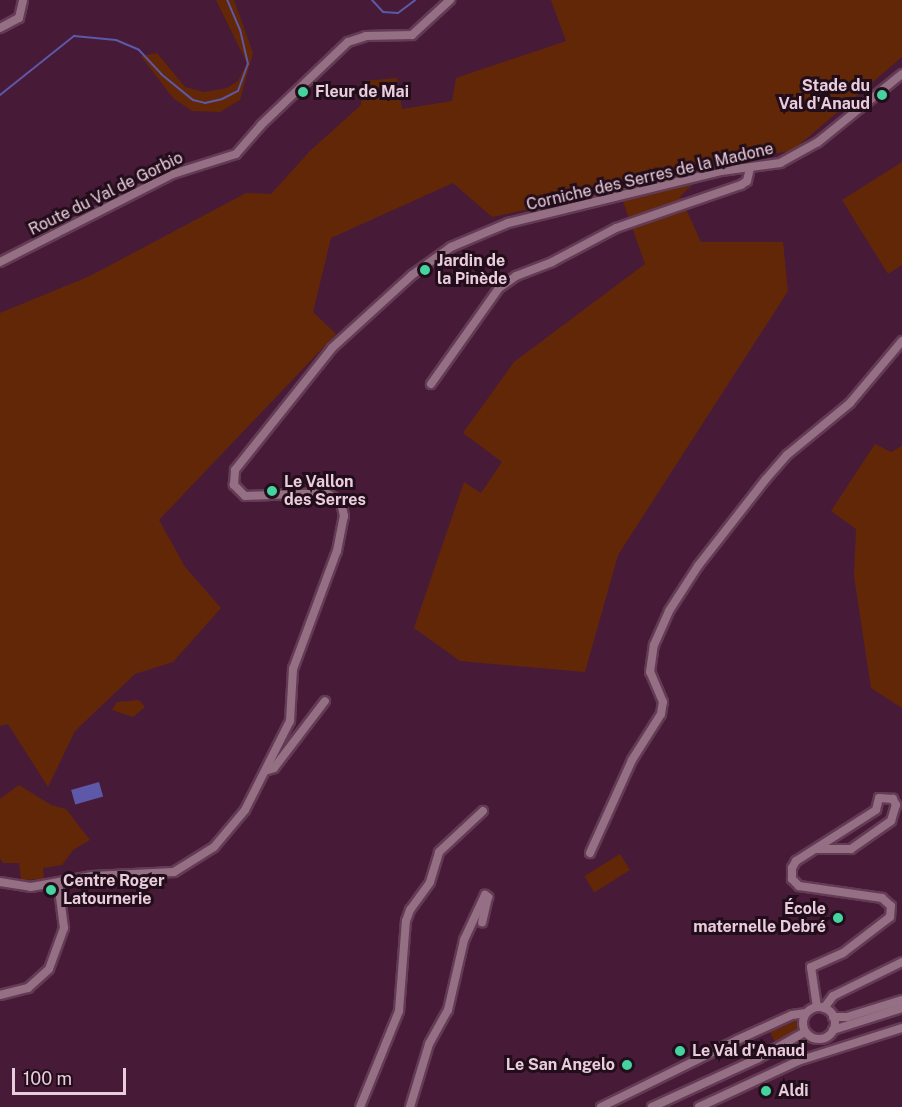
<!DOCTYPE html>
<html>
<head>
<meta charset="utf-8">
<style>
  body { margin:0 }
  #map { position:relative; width:902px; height:1107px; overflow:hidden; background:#471b37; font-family:"Public Sans",sans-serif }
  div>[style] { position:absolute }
  .green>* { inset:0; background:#622707; transform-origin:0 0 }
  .water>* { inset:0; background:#5d58a7; transform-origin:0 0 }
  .stream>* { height:2px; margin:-1px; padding:0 1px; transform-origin:1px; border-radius:1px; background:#5d58a7 }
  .roads { filter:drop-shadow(2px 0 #643b55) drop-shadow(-2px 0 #643b55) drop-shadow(0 2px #643b55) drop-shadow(0 -2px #643b55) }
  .minor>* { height:8px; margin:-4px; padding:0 4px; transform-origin:4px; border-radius:4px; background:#956f84 }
  .minor>.ring { margin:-4px; padding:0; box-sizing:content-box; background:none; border:8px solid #956f84; border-radius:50% }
  .dots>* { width:16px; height:16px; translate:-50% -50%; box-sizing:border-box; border:3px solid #220e1a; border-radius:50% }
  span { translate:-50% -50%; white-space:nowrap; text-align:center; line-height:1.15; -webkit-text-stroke:6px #220e1a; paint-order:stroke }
  .poi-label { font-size:16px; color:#eacddd; font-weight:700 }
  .right { translate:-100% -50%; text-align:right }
  .left { translate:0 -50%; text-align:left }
  .street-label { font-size:16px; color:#eacddd }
  .scale { position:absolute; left:12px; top:1068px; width:114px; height:27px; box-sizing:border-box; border:3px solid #eacddd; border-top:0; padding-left:8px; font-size:18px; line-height:21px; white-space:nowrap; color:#eacddd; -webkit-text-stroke:4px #220e1a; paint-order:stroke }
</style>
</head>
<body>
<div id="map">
  <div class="green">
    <i style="clip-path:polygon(216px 0,234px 0,253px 53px,240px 100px,220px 112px,192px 111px,173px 98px,141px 56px,157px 53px,185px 87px,204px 92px,227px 88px,238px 81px,247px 63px)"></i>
    <i style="clip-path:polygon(551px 0,902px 0,902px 57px,792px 151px,719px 161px,680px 196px,701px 242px,783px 242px,788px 291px,618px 555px,585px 672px,460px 661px,414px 628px,464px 482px,481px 493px,502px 462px,463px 433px,514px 362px,645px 264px,619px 190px,492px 217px,453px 183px,331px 238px,313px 312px,336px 334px,159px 520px,185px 567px,221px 608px,173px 662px,135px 674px,75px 731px,48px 787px,8px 724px,0 726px,0 313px,90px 276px,246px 193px,271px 194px,310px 151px,361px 105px,363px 81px,397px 78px,402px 109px,452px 101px,456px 78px,566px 41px)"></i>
    <i style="clip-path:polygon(902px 162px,902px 265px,888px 274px,842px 200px)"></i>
    <i style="clip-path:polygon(875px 444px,891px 452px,902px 446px,902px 708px,871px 688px,854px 576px,856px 529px,831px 511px)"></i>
    <i style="clip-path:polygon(139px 700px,145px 707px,133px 717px,112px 710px,117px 702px)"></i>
    <i style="clip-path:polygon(19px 785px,51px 805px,66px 809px,90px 840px,73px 850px,62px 865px,43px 868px,44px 879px,21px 880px,19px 863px,3px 863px,0 858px,0 799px)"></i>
    <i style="left:620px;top:854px;width:19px;height:42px;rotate:58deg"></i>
    <i style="clip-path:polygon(798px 1020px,798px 1030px,775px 1042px,770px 1032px)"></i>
  </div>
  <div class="water">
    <i style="left:99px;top:782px;width:15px;height:29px;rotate:74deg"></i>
  </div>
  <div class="stream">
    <i style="left:372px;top:0;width:16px;rotate:47deg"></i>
    <i style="left:383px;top:12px;width:15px;rotate:4deg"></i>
    <i style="left:398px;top:13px;width:21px;rotate:-37deg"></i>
    <i style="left:0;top:95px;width:95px;rotate:-38.6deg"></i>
    <i style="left:74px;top:36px;width:42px;rotate:5.4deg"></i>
    <i style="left:116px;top:40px;width:25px;rotate:23deg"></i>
    <i style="left:139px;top:50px;width:33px;rotate:47deg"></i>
    <i style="left:161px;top:74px;width:41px;rotate:39.1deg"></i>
    <i style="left:193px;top:100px;width:12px;rotate:14deg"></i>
    <i style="left:205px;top:103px;width:17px;rotate:-13deg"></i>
    <i style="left:222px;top:99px;width:18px;rotate:-27deg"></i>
    <i style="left:238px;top:91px;width:29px;rotate:-70deg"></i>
    <i style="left:248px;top:64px;width:35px;rotate:-103deg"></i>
    <i style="left:240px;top:30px;width:33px;rotate:-113deg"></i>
  </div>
  <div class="roads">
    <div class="minor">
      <i style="left:0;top:28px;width:21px;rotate:-28deg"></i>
      <i style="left:19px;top:18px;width:18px;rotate:-77deg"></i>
      <i style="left:0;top:262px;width:194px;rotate:-27deg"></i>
      <i style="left:173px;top:174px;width:66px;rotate:-17.6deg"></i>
      <i style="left:236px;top:154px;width:38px;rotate:-49deg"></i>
      <i style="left:261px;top:125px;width:120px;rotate:-43.7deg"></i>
      <i style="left:348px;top:42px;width:19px;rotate:-18deg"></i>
      <i style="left:366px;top:36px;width:46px;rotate:-1.2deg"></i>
      <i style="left:412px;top:35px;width:52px;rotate:-42.6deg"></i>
      <i style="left:431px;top:384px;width:118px;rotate:-54.7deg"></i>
      <i style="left:499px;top:288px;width:21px;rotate:-35deg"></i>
      <i style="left:516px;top:276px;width:39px;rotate:-21deg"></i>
      <i style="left:552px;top:262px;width:72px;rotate:-28deg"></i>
      <i style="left:616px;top:228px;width:132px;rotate:-19deg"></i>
      <i style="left:741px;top:185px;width:7px;rotate:-34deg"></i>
      <i style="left:747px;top:181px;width:13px;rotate:-77deg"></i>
      <i style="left:268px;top:770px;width:6px;rotate:-18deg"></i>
      <i style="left:274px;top:768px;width:84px;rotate:-52.7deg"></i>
      <i style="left:816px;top:849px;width:35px"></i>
      <i style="left:851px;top:849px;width:49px;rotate:-35deg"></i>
      <i style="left:891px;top:821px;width:17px;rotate:-73deg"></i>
      <i style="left:896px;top:805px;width:7px;rotate:-117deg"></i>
      <i style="left:893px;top:799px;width:14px;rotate:-176deg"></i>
      <i style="left:879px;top:798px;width:12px;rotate:104deg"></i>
      <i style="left:876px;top:810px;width:95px;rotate:147.5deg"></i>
      <i style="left:796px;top:861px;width:8px;rotate:120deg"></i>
      <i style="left:792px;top:868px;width:11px;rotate:90deg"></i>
      <i style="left:792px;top:879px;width:10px;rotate:45deg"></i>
      <i style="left:799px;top:886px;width:84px;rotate:8.2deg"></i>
      <i style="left:882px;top:898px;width:12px;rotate:42deg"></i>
      <i style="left:891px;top:906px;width:11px;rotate:95deg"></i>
      <i style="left:890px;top:917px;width:59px;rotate:142.5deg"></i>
      <i style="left:843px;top:953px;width:35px;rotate:156deg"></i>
      <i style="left:811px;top:967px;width:40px;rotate:81.5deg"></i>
      <i style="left:590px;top:853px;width:102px;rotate:-65.7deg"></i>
      <i style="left:632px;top:760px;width:54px;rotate:-57.8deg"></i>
      <i style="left:661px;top:714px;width:12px;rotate:-81deg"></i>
      <i style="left:663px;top:702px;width:33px;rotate:-113deg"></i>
      <i style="left:650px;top:672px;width:27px;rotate:-82deg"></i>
      <i style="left:654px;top:645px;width:37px;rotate:-66deg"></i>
      <i style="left:669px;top:611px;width:54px;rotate:-57.2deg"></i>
      <i style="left:698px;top:566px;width:110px;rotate:-52deg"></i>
      <i style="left:766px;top:479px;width:32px;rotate:-49deg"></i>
      <i style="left:787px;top:455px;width:82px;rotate:-39.5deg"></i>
      <i style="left:850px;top:403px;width:81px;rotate:-50deg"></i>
      <i style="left:0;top:882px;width:31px;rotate:9deg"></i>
      <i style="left:31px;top:887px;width:62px;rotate:-10.2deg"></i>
      <i style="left:92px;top:876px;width:82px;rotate:-2.8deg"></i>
      <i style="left:174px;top:872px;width:47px;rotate:-32deg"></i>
      <i style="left:214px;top:847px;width:48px;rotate:-50deg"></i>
      <i style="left:245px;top:810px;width:100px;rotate:-63.2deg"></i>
      <i style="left:290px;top:721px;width:52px;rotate:-86.7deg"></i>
      <i style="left:293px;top:669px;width:126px;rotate:-69.6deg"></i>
      <i style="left:337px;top:551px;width:36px;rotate:-79deg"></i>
      <i style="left:344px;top:516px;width:14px;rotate:-102deg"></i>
      <i style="left:341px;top:502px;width:17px;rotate:-149deg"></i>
      <i style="left:326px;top:493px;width:81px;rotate:177.9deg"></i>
      <i style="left:245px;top:496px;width:16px;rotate:-135deg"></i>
      <i style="left:234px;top:485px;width:15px;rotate:-86deg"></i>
      <i style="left:235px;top:470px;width:156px;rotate:-51.5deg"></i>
      <i style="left:332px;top:348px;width:108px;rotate:-42.4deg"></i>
      <i style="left:412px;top:275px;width:48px;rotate:-35.7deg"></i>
      <i style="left:451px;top:247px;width:62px;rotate:-22.8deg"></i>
      <i style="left:508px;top:223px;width:219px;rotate:-13.7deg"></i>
      <i style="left:721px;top:171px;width:60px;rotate:-7.7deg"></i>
      <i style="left:780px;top:163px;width:43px;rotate:-28.9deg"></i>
      <i style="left:818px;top:142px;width:108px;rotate:-39deg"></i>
      <i style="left:0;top:995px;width:29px;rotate:-14deg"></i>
      <i style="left:28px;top:988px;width:28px;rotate:-42deg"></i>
      <i style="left:49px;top:969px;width:44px;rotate:-69.9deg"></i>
      <i style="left:64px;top:928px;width:46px;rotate:-97.4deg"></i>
      <i class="ring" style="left:803px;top:1007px;width:24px;height:24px"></i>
      <i style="left:824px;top:1008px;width:15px;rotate:-53deg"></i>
      <i style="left:833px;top:996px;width:77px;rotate:-26.2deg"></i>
      <i style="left:833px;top:1017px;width:14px"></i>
      <i style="left:847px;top:1017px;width:58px;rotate:-17.2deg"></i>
      <i style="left:833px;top:1030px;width:72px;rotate:-17.7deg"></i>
      <i style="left:360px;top:1107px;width:104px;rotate:-67.9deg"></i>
      <i style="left:399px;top:1011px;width:90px;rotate:-85.6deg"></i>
      <i style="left:406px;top:921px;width:12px;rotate:-70deg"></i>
      <i style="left:410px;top:910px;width:34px;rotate:-54deg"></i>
      <i style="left:430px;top:882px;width:31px;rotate:-73deg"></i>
      <i style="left:439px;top:852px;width:60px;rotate:-43deg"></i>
      <i style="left:410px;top:1107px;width:66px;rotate:-73.2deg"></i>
      <i style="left:429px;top:1044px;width:39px;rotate:-61deg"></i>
      <i style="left:448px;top:1010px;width:72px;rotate:-77.1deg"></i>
      <i style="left:464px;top:940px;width:50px;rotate:-65deg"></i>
      <i style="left:485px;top:895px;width:4px;rotate:34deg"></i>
      <i style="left:488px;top:897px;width:26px;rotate:103deg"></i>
      <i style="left:601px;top:1107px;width:152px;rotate:-26.2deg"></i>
      <i style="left:737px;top:1040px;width:60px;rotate:-24.4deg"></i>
      <i style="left:792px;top:1015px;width:14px;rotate:-8deg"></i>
      <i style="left:652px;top:1107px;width:115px;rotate:-24.6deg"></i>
      <i style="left:757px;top:1059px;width:55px;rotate:-29.4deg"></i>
      <i style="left:699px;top:1107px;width:109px;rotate:-24.9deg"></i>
      <i style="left:798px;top:1061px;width:109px;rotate:-17.6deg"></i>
    </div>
  </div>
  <div class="dots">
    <i style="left:303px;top:92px;background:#45d49f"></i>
    <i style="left:882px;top:95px;background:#45d49f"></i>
    <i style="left:425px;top:270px;background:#45d49f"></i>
    <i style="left:272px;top:491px;background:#45d49f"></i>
    <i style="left:51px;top:890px;background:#45d49f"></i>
    <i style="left:838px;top:918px;background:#45d49f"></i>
    <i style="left:680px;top:1051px;background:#45d49f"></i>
    <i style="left:627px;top:1065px;background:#45d49f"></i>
    <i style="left:766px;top:1091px;background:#45d49f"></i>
  </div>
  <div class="poi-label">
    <span class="right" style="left:870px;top:95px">Stade du<br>Val d'Anaud</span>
    <span class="left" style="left:315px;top:92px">Fleur de Mai</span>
    <span class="left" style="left:437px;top:270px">Jardin de<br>la Pinède</span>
    <span class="left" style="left:284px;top:491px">Le Vallon<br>des Serres</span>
    <span class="left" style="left:63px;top:890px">Centre Roger<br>Latournerie</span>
    <span class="right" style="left:826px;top:918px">École<br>maternelle Debré</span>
    <span class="left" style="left:692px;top:1051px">Le Val d'Anaud</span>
    <span class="right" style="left:615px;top:1065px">Le San Angelo</span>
    <span class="left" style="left:778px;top:1091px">Aldi</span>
  </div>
  <div class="street-label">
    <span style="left:650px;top:177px;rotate:-13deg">Corniche des Serres de la Madone</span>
    <span style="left:106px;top:194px;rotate:-26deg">Route du Val de Gorbio</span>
  </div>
  <div class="scale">100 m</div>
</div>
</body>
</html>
